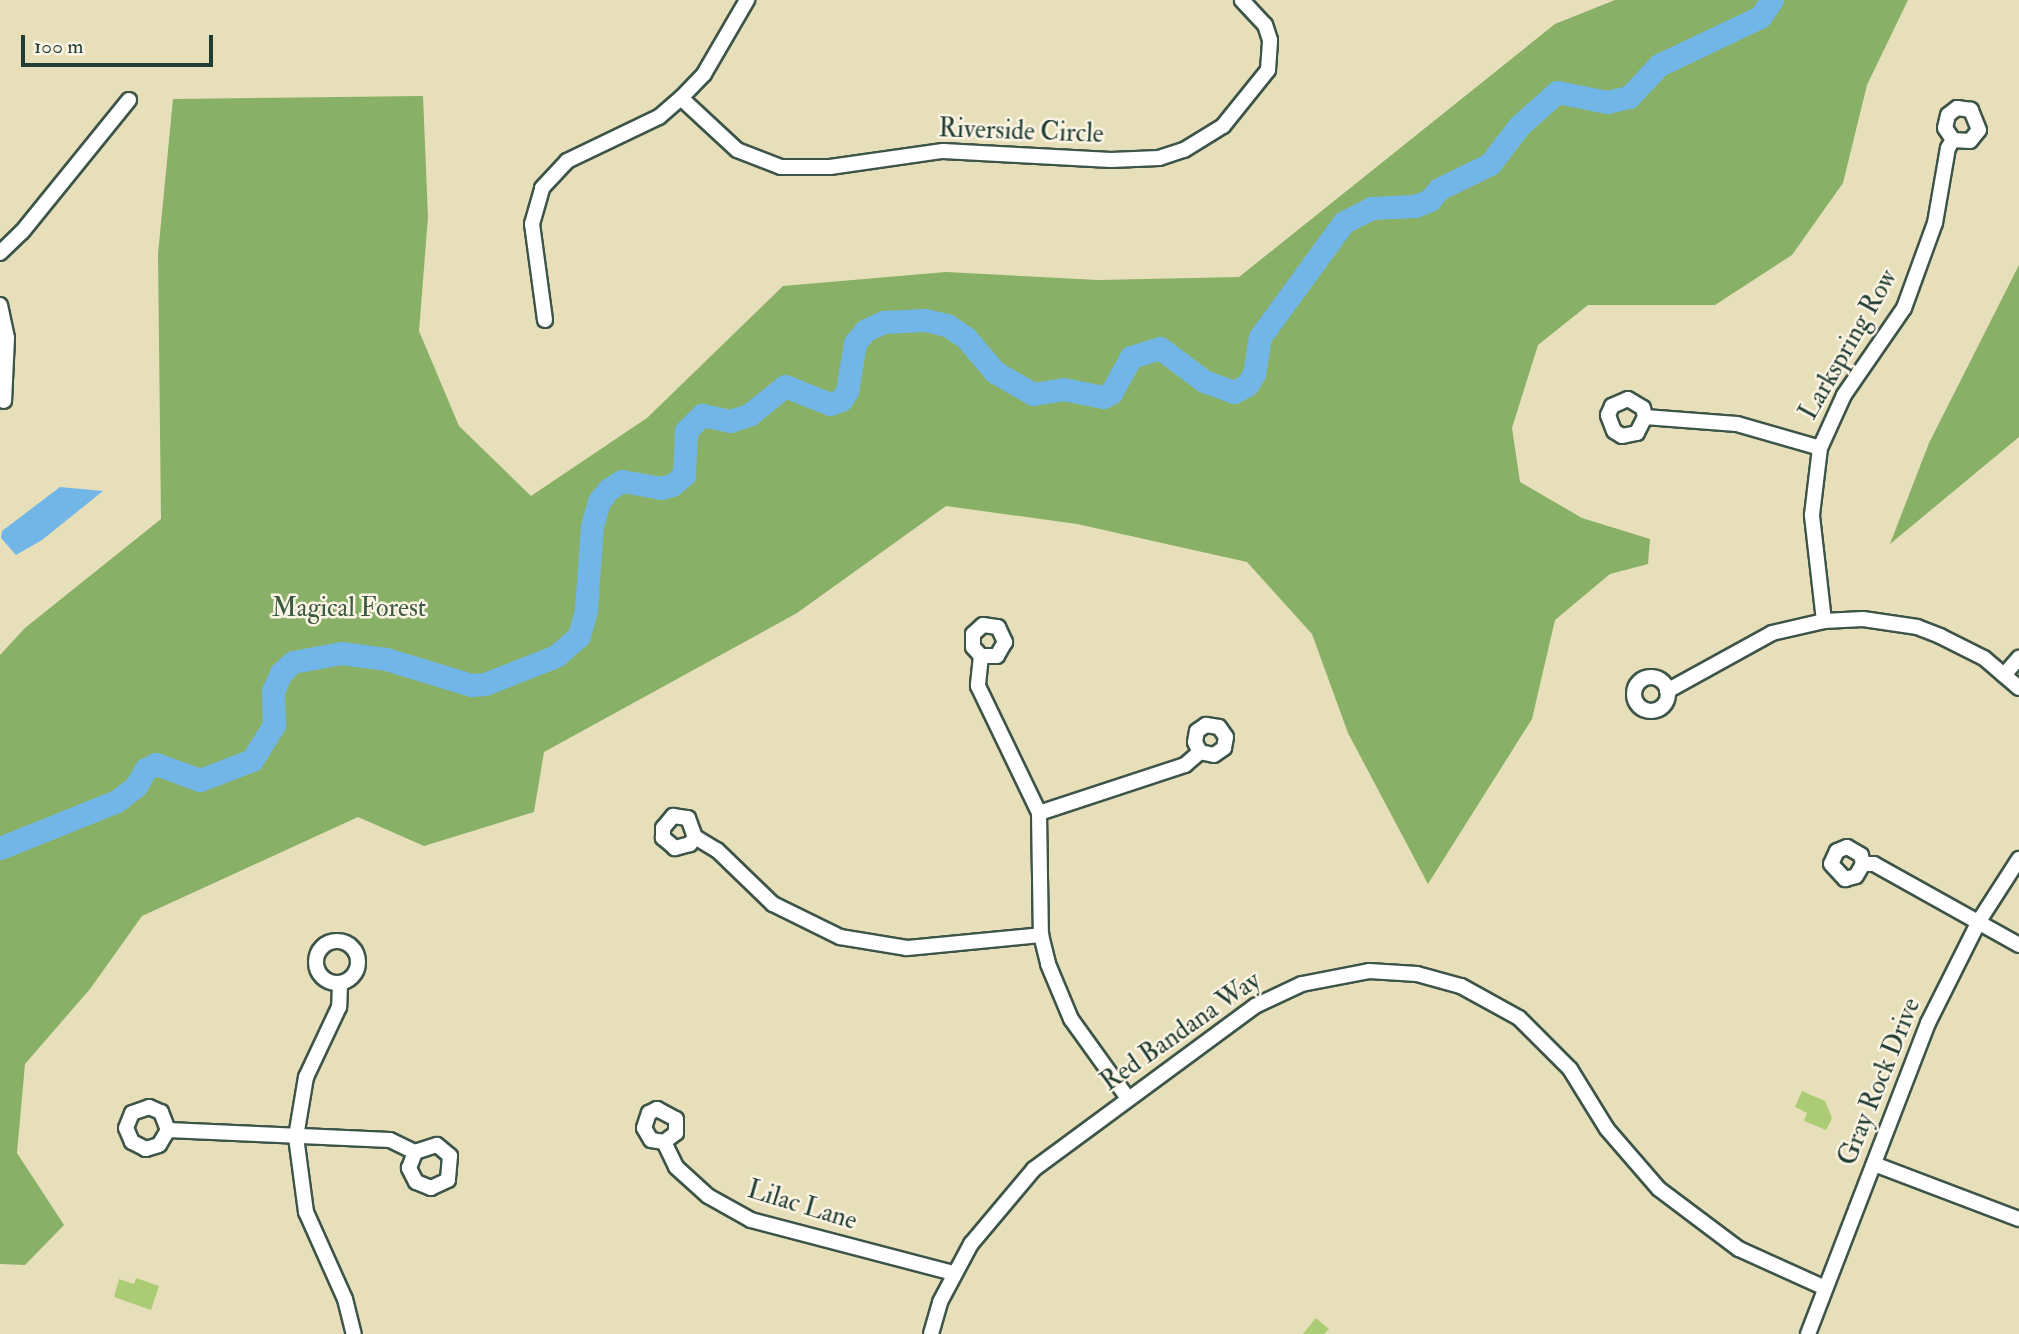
<!DOCTYPE html>
<html>
<head>
<meta charset="utf-8">
<style>
  body { margin:0 }
  #map { position:relative; width:2019px; height:1334px; overflow:hidden; background:#e7dfba; font-family:"IM FELL Double Pica",serif }
  div>[style] { position:absolute }
  .green>* { inset:0; background:#abcc74 }
  .forest>* { inset:0; background:#88b066 }
  .water>* { inset:0; background:#72b6e8 }
  .river>* { height:23px; margin:-11.5px; padding:0 11.5px; transform-origin:11.5px; border-radius:11.5px; background:#72b6e8 }
  .roads { filter:drop-shadow(2px 0 #3d5548) drop-shadow(-2px 0 #3d5548) drop-shadow(0 2px #3d5548) drop-shadow(0 -2px #3d5548) }
  .minor>* { height:14px; margin:-7px; padding:0 7px; transform-origin:7px; border-radius:7px; background:#fff }
  .minor>.ring { margin:-7px; padding:0; box-sizing:content-box; background:none; border:14px solid #fff; border-radius:50% }
  span { translate:-50% -50%; white-space:nowrap; text-align:center; line-height:1.15; -webkit-text-stroke:5px #fcf5e5; paint-order:stroke }
  .street-label { font-size:26px; color:#1f3d34 }
  .park-label { font-size:26px; color:#3b5a41 }
  .scale { position:absolute; left:21px; top:35px; width:192px; height:32px; box-sizing:border-box; border:4px solid #1f3d34; border-top:0; padding-left:9px; font-size:21px; line-height:24px; white-space:nowrap; color:#1f3d34; -webkit-text-stroke:5px #fcf5e5; paint-order:stroke }
</style>
</head>
<body>
<div id="map">
  <div class="green">
    <i style="clip-path:polygon(1802px 1091px,1825px 1101px,1832px 1118px,1826px 1130px,1804px 1121px,1807px 1113px,1795px 1107px)"></i>
    <i style="clip-path:polygon(136px 1278px,159px 1286px,151px 1310px,114px 1297px,119px 1279px,134px 1284px)"></i>
    <i style="clip-path:polygon(1316px 1318px,1329px 1329px,1324px 1334px,1303px 1334px)"></i>
  </div>
  <div class="forest">
    <i style="clip-path:polygon(1615px 0,1908px 0,1867px 85px,1843px 183px,1792px 255px,1715px 305px,1588px 305px,1538px 345px,1512px 428px,1520px 482px,1582px 518px,1650px 539px,1648px 564px,1610px 574px,1555px 620px,1532px 719px,1428px 884px,1348px 733px,1312px 634px,1247px 562px,1077px 524px,946px 506px,797px 613px,544px 752px,534px 812px,424px 846px,358px 817px,142px 916px,90px 989px,25px 1064px,17px 1153px,64px 1225px,25px 1265px,0 1264px,0 655px,25px 628px,161px 519px,158px 254px,173px 99px,423px 96px,428px 217px,419px 331px,459px 426px,531px 496px,647px 418px,783px 286px,946px 272px,1098px 280px,1239px 277px,1555px 24px)"></i>
    <i style="clip-path:polygon(2019px 265px,2019px 437px,1890px 544px,1929px 443px)"></i>
  </div>
  <div class="water">
    <i style="clip-path:polygon(60px 487px,103px 491px,42px 540px,16px 555px,1px 538px,2px 531px)"></i>
  </div>
  <div class="river">
    <i style="left:0;top:848px;width:126px;rotate:-21.9deg"></i>
    <i style="left:117px;top:801px;width:24px;rotate:-38deg"></i>
    <i style="left:136px;top:786px;width:20px;rotate:-60deg"></i>
    <i style="left:146px;top:769px;width:11px;rotate:-27deg"></i>
    <i style="left:156px;top:764px;width:47px;rotate:20deg"></i>
    <i style="left:200px;top:780px;width:56px;rotate:-21deg"></i>
    <i style="left:252px;top:760px;width:41px;rotate:-57.8deg"></i>
    <i style="left:274px;top:725px;width:34px;rotate:-92deg"></i>
    <i style="left:273px;top:691px;width:20px;rotate:-66deg"></i>
    <i style="left:281px;top:673px;width:16px;rotate:-43deg"></i>
    <i style="left:293px;top:662px;width:49px;rotate:-10.6deg"></i>
    <i style="left:341px;top:653px;width:45px;rotate:7.6deg"></i>
    <i style="left:386px;top:659px;width:89px;rotate:17deg"></i>
    <i style="left:471px;top:685px;width:14px;rotate:-4deg"></i>
    <i style="left:485px;top:684px;width:76px;rotate:-21.5deg"></i>
    <i style="left:556px;top:656px;width:30px;rotate:-41deg"></i>
    <i style="left:579px;top:636px;width:28px;rotate:-75deg"></i>
    <i style="left:586px;top:609px;width:83px;rotate:-85.9deg"></i>
    <i style="left:592px;top:526px;width:26px;rotate:-74deg"></i>
    <i style="left:599px;top:501px;width:16px;rotate:-50deg"></i>
    <i style="left:609px;top:489px;width:15px;rotate:-32deg"></i>
    <i style="left:622px;top:481px;width:39px;rotate:10deg"></i>
    <i style="left:660px;top:488px;width:12px;rotate:-14deg"></i>
    <i style="left:672px;top:485px;width:16px;rotate:-40deg"></i>
    <i style="left:684px;top:475px;width:44px;rotate:-87.4deg"></i>
    <i style="left:686px;top:431px;width:23px;rotate:-45deg"></i>
    <i style="left:702px;top:415px;width:29px;rotate:12deg"></i>
    <i style="left:730px;top:421px;width:20px;rotate:-18deg"></i>
    <i style="left:749px;top:415px;width:46px;rotate:-38.9deg"></i>
    <i style="left:785px;top:386px;width:48px;rotate:21.8deg"></i>
    <i style="left:830px;top:404px;width:12px;rotate:-20deg"></i>
    <i style="left:841px;top:400px;width:11px;rotate:-56deg"></i>
    <i style="left:847px;top:391px;width:49px;rotate:-80.5deg"></i>
    <i style="left:855px;top:343px;width:17px;rotate:-50deg"></i>
    <i style="left:866px;top:330px;width:20px;rotate:-24deg"></i>
    <i style="left:884px;top:322px;width:41px;rotate:-2.8deg"></i>
    <i style="left:925px;top:320px;width:23px;rotate:13deg"></i>
    <i style="left:947px;top:325px;width:23px;rotate:34deg"></i>
    <i style="left:966px;top:338px;width:45px;rotate:49.5deg"></i>
    <i style="left:995px;top:372px;width:44px;rotate:30.1deg"></i>
    <i style="left:1033px;top:394px;width:30px;rotate:-9deg"></i>
    <i style="left:1063px;top:389px;width:41px;rotate:11.3deg"></i>
    <i style="left:1103px;top:397px;width:9px;rotate:-27deg"></i>
    <i style="left:1111px;top:393px;width:41px;rotate:-60.9deg"></i>
    <i style="left:1131px;top:357px;width:30px;rotate:-17deg"></i>
    <i style="left:1160px;top:348px;width:55px;rotate:36.9deg"></i>
    <i style="left:1204px;top:381px;width:32px;rotate:20deg"></i>
    <i style="left:1234px;top:392px;width:15px;rotate:-28deg"></i>
    <i style="left:1247px;top:385px;width:13px;rotate:-58deg"></i>
    <i style="left:1254px;top:374px;width:37px;rotate:-81deg"></i>
    <i style="left:1260px;top:337px;width:142px;rotate:-53.9deg"></i>
    <i style="left:1344px;top:222px;width:30px;rotate:-27deg"></i>
    <i style="left:1371px;top:208px;width:44px;rotate:-2.6deg"></i>
    <i style="left:1415px;top:206px;width:16px;rotate:-22deg"></i>
    <i style="left:1430px;top:200px;width:14px;rotate:-51deg"></i>
    <i style="left:1439px;top:189px;width:57px;rotate:-26.1deg"></i>
    <i style="left:1490px;top:164px;width:48px;rotate:-52.7deg"></i>
    <i style="left:1519px;top:126px;width:51px;rotate:-41.8deg"></i>
    <i style="left:1557px;top:92px;width:51px;rotate:11.3deg"></i>
    <i style="left:1607px;top:102px;width:23px;rotate:-13deg"></i>
    <i style="left:1629px;top:97px;width:44px;rotate:-46.8deg"></i>
    <i style="left:1659px;top:65px;width:112px;rotate:-25.4deg"></i>
    <i style="left:1760px;top:17px;width:21px;rotate:-55deg"></i>
  </div>
  <div class="roads">
    <div class="minor">
      <i style="left:681px;top:98px;width:76px;rotate:42.9deg"></i>
      <i style="left:737px;top:150px;width:47px;rotate:21.1deg"></i>
      <i style="left:781px;top:167px;width:49px"></i>
      <i style="left:830px;top:167px;width:114px;rotate:-8.1deg"></i>
      <i style="left:943px;top:151px;width:168px;rotate:3.1deg"></i>
      <i style="left:1111px;top:160px;width:48px;rotate:-2.4deg"></i>
      <i style="left:1159px;top:158px;width:26px;rotate:-18deg"></i>
      <i style="left:1184px;top:150px;width:46px;rotate:-31.6deg"></i>
      <i style="left:1223px;top:126px;width:72px;rotate:-51.2deg"></i>
      <i style="left:1268px;top:70px;width:30px;rotate:-86deg"></i>
      <i style="left:1270px;top:40px;width:16px;rotate:-108deg"></i>
      <i style="left:1265px;top:25px;width:34px;rotate:-133deg"></i>
      <i style="left:0;top:253px;width:30px;rotate:-44deg"></i>
      <i style="left:22px;top:232px;width:170px;rotate:-51deg"></i>
      <i style="left:0;top:305px;width:34px;rotate:78deg"></i>
      <i style="left:7px;top:338px;width:63px;rotate:92.7deg"></i>
      <i style="left:545px;top:320px;width:97px;rotate:-97.7deg"></i>
      <i style="left:532px;top:224px;width:37px;rotate:-74deg"></i>
      <i style="left:542px;top:188px;width:37px;rotate:-47deg"></i>
      <i style="left:567px;top:161px;width:102px;rotate:-25.6deg"></i>
      <i style="left:659px;top:117px;width:29px;rotate:-41deg"></i>
      <i style="left:681px;top:98px;width:33px;rotate:-46deg"></i>
      <i style="left:704px;top:74px;width:86px;rotate:-59.8deg"></i>
      <i style="left:1645px;top:417px;width:18px;rotate:117deg"></i>
      <i style="left:1637px;top:433px;width:15px;rotate:169deg"></i>
      <i style="left:1622px;top:436px;width:9px;rotate:-148deg"></i>
      <i style="left:1614px;top:431px;width:17px;rotate:-111deg"></i>
      <i style="left:1608px;top:415px;width:10px;rotate:-66deg"></i>
      <i style="left:1612px;top:406px;width:17px;rotate:-24deg"></i>
      <i style="left:1628px;top:399px;width:17px;rotate:31deg"></i>
      <i style="left:1643px;top:408px;width:9px;rotate:77deg"></i>
      <i style="left:1645px;top:417px;width:92px;rotate:4.4deg"></i>
      <i style="left:1737px;top:424px;width:86px;rotate:16.1deg"></i>
      <i style="left:1824px;top:621px;width:107px;rotate:-96.5deg"></i>
      <i style="left:1812px;top:515px;width:67px;rotate:-83.2deg"></i>
      <i style="left:1820px;top:448px;width:58px;rotate:-65.6deg"></i>
      <i style="left:1844px;top:395px;width:106px;rotate:-55.4deg"></i>
      <i style="left:1904px;top:308px;width:90px;rotate:-70deg"></i>
      <i style="left:1935px;top:223px;width:76px;rotate:-80.2deg"></i>
      <i style="left:1948px;top:148px;width:9px;rotate:-58deg"></i>
      <i style="left:1953px;top:140px;width:17px;rotate:3deg"></i>
      <i style="left:1970px;top:141px;width:14px;rotate:-51deg"></i>
      <i style="left:1979px;top:130px;width:22px;rotate:-112deg"></i>
      <i style="left:1971px;top:110px;width:14px;rotate:-172deg"></i>
      <i style="left:1957px;top:108px;width:11px;rotate:142deg"></i>
      <i style="left:1948px;top:115px;width:13px;rotate:103deg"></i>
      <i style="left:1945px;top:128px;width:14px;rotate:56deg"></i>
      <i style="left:981px;top:656px;width:12px;rotate:-132deg"></i>
      <i style="left:973px;top:647px;width:13px;rotate:-90deg"></i>
      <i style="left:973px;top:634px;width:13px;rotate:-42deg"></i>
      <i style="left:983px;top:625px;width:15px;rotate:8deg"></i>
      <i style="left:998px;top:627px;width:17px;rotate:65deg"></i>
      <i style="left:1005px;top:642px;width:16px;rotate:120deg"></i>
      <i style="left:997px;top:656px;width:16px;rotate:180deg"></i>
      <i style="left:981px;top:656px;width:30px;rotate:96deg"></i>
      <i style="left:978px;top:686px;width:141px;rotate:64.3deg"></i>
      <i style="left:1039px;top:813px;width:122px;rotate:89.1deg"></i>
      <i style="left:1041px;top:935px;width:30px;rotate:76deg"></i>
      <i style="left:1048px;top:964px;width:60px;rotate:67.3deg"></i>
      <i style="left:1071px;top:1019px;width:96px;rotate:54.3deg"></i>
      <i style="left:2004px;top:675px;width:23px;rotate:-49deg"></i>
      <i class="ring" style="left:1634px;top:677px;width:20px;height:20px"></i>
      <i style="left:1667px;top:691px;width:120px;rotate:-28.9deg"></i>
      <i style="left:1772px;top:633px;width:53px;rotate:-13deg"></i>
      <i style="left:1824px;top:621px;width:39px;rotate:-3deg"></i>
      <i style="left:1863px;top:619px;width:55px;rotate:8.4deg"></i>
      <i style="left:1917px;top:627px;width:25px;rotate:21deg"></i>
      <i style="left:1940px;top:636px;width:49px;rotate:26.6deg"></i>
      <i style="left:1984px;top:658px;width:46px;rotate:40.6deg"></i>
      <i style="left:1039px;top:813px;width:154px;rotate:-18.2deg"></i>
      <i style="left:1185px;top:765px;width:20px;rotate:-41deg"></i>
      <i style="left:1200px;top:752px;width:11px;rotate:-117deg"></i>
      <i style="left:1195px;top:742px;width:11px;rotate:-80deg"></i>
      <i style="left:1197px;top:731px;width:11px;rotate:-34deg"></i>
      <i style="left:1206px;top:725px;width:13px;rotate:9deg"></i>
      <i style="left:1219px;top:727px;width:12px;rotate:55deg"></i>
      <i style="left:1226px;top:737px;width:11px;rotate:100deg"></i>
      <i style="left:1224px;top:748px;width:12px;rotate:145deg"></i>
      <i style="left:1214px;top:755px;width:14px;rotate:-168deg"></i>
      <i style="left:695px;top:837px;width:9px;rotate:126deg"></i>
      <i style="left:690px;top:844px;width:16px;rotate:165deg"></i>
      <i style="left:675px;top:848px;width:16px;rotate:-140deg"></i>
      <i style="left:663px;top:838px;width:10px;rotate:-90deg"></i>
      <i style="left:663px;top:828px;width:16px;rotate:-50deg"></i>
      <i style="left:673px;top:816px;width:15px;rotate:8deg"></i>
      <i style="left:688px;top:818px;width:20px;rotate:70deg"></i>
      <i style="left:695px;top:837px;width:26px;rotate:31deg"></i>
      <i style="left:717px;top:850px;width:78px;rotate:44deg"></i>
      <i style="left:773px;top:904px;width:75px;rotate:26.2deg"></i>
      <i style="left:840px;top:937px;width:68px;rotate:9.3deg"></i>
      <i style="left:907px;top:948px;width:135px;rotate:-5.5deg"></i>
      <i style="left:1863px;top:864px;width:9px;rotate:-103deg"></i>
      <i style="left:1861px;top:855px;width:16px;rotate:-150deg"></i>
      <i style="left:1847px;top:847px;width:11px;rotate:158deg"></i>
      <i style="left:1837px;top:851px;width:14px;rotate:115deg"></i>
      <i style="left:1831px;top:864px;width:21px;rotate:47deg"></i>
      <i style="left:1845px;top:879px;width:11px;rotate:-15deg"></i>
      <i style="left:1856px;top:876px;width:14px;rotate:-60deg"></i>
      <i style="left:1863px;top:864px;width:11px"></i>
      <i style="left:1874px;top:864px;width:166px;rotate:29.2deg"></i>
      <i class="ring" style="left:316px;top:941px;width:28px;height:28px"></i>
      <i style="left:340px;top:984px;width:23px;rotate:92deg"></i>
      <i style="left:339px;top:1007px;width:77px;rotate:115.2deg"></i>
      <i style="left:306px;top:1077px;width:61px;rotate:99.5deg"></i>
      <i style="left:296px;top:1137px;width:76px;rotate:82.4deg"></i>
      <i style="left:306px;top:1212px;width:95px;rotate:65.9deg"></i>
      <i style="left:345px;top:1299px;width:36px;rotate:76deg"></i>
      <i style="left:168px;top:1130px;width:17px;rotate:121deg"></i>
      <i style="left:159px;top:1145px;width:14px;rotate:163deg"></i>
      <i style="left:146px;top:1149px;width:16px;rotate:-153deg"></i>
      <i style="left:132px;top:1142px;width:15px;rotate:-113deg"></i>
      <i style="left:126px;top:1128px;width:16px;rotate:-68deg"></i>
      <i style="left:132px;top:1113px;width:18px;rotate:-19deg"></i>
      <i style="left:149px;top:1107px;width:13px;rotate:23deg"></i>
      <i style="left:161px;top:1112px;width:19px;rotate:69deg"></i>
      <i style="left:168px;top:1130px;width:222px;rotate:2.6deg"></i>
      <i style="left:390px;top:1140px;width:28px;rotate:26deg"></i>
      <i style="left:415px;top:1152px;width:23px;rotate:-18deg"></i>
      <i style="left:437px;top:1145px;width:17px;rotate:40deg"></i>
      <i style="left:450px;top:1156px;width:24px;rotate:95deg"></i>
      <i style="left:448px;top:1180px;width:19px;rotate:155deg"></i>
      <i style="left:431px;top:1188px;width:16px;rotate:-158deg"></i>
      <i style="left:416px;top:1182px;width:16px;rotate:-117deg"></i>
      <i style="left:409px;top:1168px;width:17px;rotate:-69deg"></i>
      <i style="left:664px;top:1142px;width:13px;rotate:-171deg"></i>
      <i style="left:651px;top:1140px;width:14px;rotate:-120deg"></i>
      <i style="left:644px;top:1128px;width:16px;rotate:-72deg"></i>
      <i style="left:649px;top:1113px;width:9px;rotate:-27deg"></i>
      <i style="left:657px;top:1109px;width:21px;rotate:28deg"></i>
      <i style="left:676px;top:1119px;width:14px;rotate:90deg"></i>
      <i style="left:676px;top:1133px;width:15px;rotate:143deg"></i>
      <i style="left:664px;top:1142px;width:28px;rotate:64deg"></i>
      <i style="left:676px;top:1167px;width:43px;rotate:42.2deg"></i>
      <i style="left:708px;top:1196px;width:49px;rotate:29.2deg"></i>
      <i style="left:751px;top:1220px;width:209px;rotate:14.7deg"></i>
      <i style="left:1874px;top:1164px;width:155px;rotate:20.8deg"></i>
      <i style="left:931px;top:1334px;width:33px;rotate:-74deg"></i>
      <i style="left:940px;top:1302px;width:66px;rotate:-61.9deg"></i>
      <i style="left:971px;top:1244px;width:98px;rotate:-50deg"></i>
      <i style="left:1034px;top:1169px;width:275px;rotate:-36.4deg"></i>
      <i style="left:1255px;top:1006px;width:52px;rotate:-25.1deg"></i>
      <i style="left:1302px;top:984px;width:68px;rotate:-11deg"></i>
      <i style="left:1369px;top:971px;width:48px;rotate:3.6deg"></i>
      <i style="left:1417px;top:974px;width:46px;rotate:15.3deg"></i>
      <i style="left:1461px;top:986px;width:66px;rotate:28.9deg"></i>
      <i style="left:1519px;top:1018px;width:72px;rotate:45deg"></i>
      <i style="left:1570px;top:1069px;width:70px;rotate:58.3deg"></i>
      <i style="left:1607px;top:1129px;width:79px;rotate:49.1deg"></i>
      <i style="left:1659px;top:1189px;width:100px;rotate:36.9deg"></i>
      <i style="left:1739px;top:1249px;width:94px;rotate:24.4deg"></i>
      <i style="left:1808px;top:1334px;width:333px;rotate:-68.9deg"></i>
      <i style="left:1928px;top:1023px;width:114px;rotate:-63.4deg"></i>
      <i style="left:1979px;top:921px;width:74px;rotate:-57.2deg"></i>
    </div>
  </div>
  <div class="street-label">
    <span style="left:1021px;top:132px;rotate:2deg">Riverside Circle</span>
    <span style="left:1849px;top:345px;rotate:-60deg">Larkspring Row</span>
    <span style="left:1181px;top:1032px;rotate:-35deg">Red Bandana Way</span>
    <span style="left:1880px;top:1082px;rotate:-68deg">Gray Rock Drive</span>
    <span style="left:802px;top:1206px;rotate:17deg">Lilac Lane</span>
  </div>
  <div class="park-label">
    <span style="left:349px;top:609px">Magical Forest</span>
  </div>
  <div class="scale">100 m</div>
</div>
</body>
</html>
